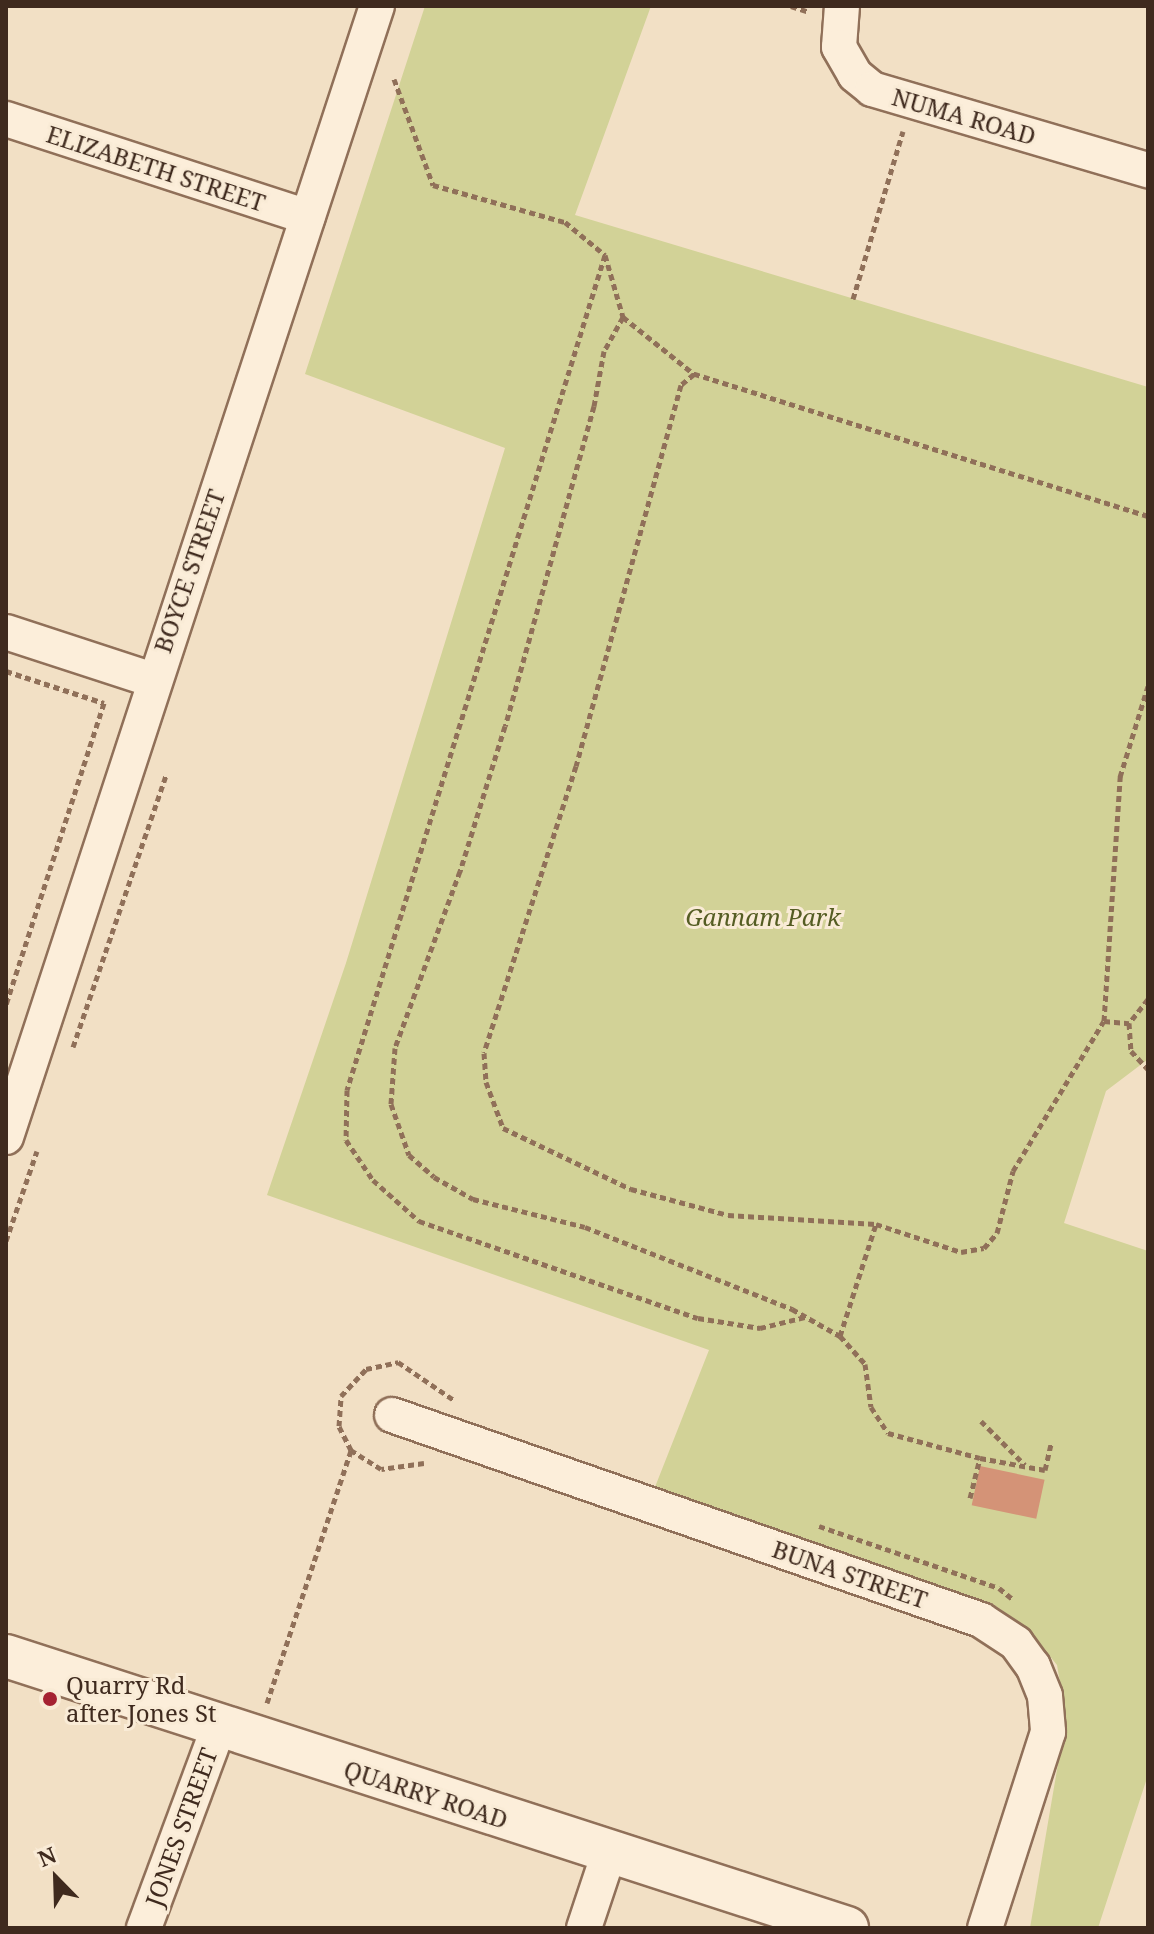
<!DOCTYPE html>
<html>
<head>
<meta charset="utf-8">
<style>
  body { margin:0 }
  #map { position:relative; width:1154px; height:1934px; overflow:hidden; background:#f2e0c5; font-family:"Noto Serif",serif }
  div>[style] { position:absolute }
  .green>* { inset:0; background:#d2d297 }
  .building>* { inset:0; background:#d49377; transform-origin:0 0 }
  .path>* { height:5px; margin-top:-2.5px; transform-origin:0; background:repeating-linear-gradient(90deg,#907059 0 6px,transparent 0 10px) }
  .roads { filter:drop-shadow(2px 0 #907059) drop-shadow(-2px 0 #907059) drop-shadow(0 2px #907059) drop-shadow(0 -2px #907059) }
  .minor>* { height:34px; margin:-17px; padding:0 17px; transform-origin:17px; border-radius:17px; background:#fceeda }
  .tertiary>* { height:42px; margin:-21px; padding:0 21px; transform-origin:21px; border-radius:21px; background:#fceeda }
  .dots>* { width:22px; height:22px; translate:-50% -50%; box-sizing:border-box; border:4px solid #f9ebd6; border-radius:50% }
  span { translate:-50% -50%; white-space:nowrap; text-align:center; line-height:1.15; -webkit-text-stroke:6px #f9ebd6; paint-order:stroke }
  .street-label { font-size:24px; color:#3f2a1e }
  .park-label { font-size:24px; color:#555d23; font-style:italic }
  .poi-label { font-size:24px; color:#3f2a1e }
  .left { translate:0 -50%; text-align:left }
  .frame { position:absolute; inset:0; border:8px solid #3f2a1e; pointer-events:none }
  .north { position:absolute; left:16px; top:1838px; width:80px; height:80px; -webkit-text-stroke:6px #f9ebd6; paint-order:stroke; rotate:337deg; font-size:22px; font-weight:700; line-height:32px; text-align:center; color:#3f2a1e }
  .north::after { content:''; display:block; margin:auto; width:28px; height:36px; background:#3f2a1e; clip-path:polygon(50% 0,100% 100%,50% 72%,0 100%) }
</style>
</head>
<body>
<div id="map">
  <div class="green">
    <i style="clip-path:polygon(425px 6px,651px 6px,575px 215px,1148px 387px,1147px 1060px,1106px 1091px,1064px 1223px,1148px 1251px,1148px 1775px,1098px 1928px,1030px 1928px,1066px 1717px,1057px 1665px,1028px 1629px,993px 1604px,655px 1487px,709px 1350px,267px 1195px,346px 963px,505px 448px,305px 374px)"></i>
  </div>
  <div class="building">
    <i style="left:980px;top:1466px;width:66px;height:40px;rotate:12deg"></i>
  </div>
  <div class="path">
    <i style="left:791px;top:6px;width:19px;rotate:18deg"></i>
    <i style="left:394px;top:79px;width:113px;rotate:69.8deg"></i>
    <i style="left:433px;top:185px;width:137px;rotate:15.7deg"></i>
    <i style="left:565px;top:222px;width:52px;rotate:39.5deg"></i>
    <i style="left:605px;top:255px;width:65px;rotate:73.8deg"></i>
    <i style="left:623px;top:317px;width:91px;rotate:38.8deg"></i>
    <i style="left:605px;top:255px;width:874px;rotate:107.17deg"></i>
    <i style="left:347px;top:1090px;width:50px;rotate:91.1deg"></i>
    <i style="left:346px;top:1140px;width:48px;rotate:56deg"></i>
    <i style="left:373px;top:1180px;width:62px;rotate:41.7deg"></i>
    <i style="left:419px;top:1221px;width:295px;rotate:19.2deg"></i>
    <i style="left:698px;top:1318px;width:63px;rotate:9.2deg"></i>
    <i style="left:760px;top:1328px;width:46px;rotate:-13.7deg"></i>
    <i style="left:853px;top:299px;width:175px;rotate:-73.4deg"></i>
    <i style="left:623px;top:317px;width:39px;rotate:119deg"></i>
    <i style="left:604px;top:351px;width:56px;rotate:100.3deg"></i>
    <i style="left:594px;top:406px;width:332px;rotate:105.5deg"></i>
    <i style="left:505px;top:726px;width:152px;rotate:107.2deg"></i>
    <i style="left:460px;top:871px;width:189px;rotate:110.2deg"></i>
    <i style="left:395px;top:1048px;width:56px;rotate:94.1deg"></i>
    <i style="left:391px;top:1104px;width:54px;rotate:70.6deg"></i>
    <i style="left:409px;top:1155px;width:33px;rotate:41deg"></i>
    <i style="left:434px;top:1177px;width:45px;rotate:29.4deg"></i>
    <i style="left:473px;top:1199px;width:115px;rotate:14deg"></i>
    <i style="left:585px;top:1227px;width:223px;rotate:21.6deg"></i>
    <i style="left:792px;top:1309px;width:55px;rotate:29.4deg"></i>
    <i style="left:840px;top:1336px;width:38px;rotate:48deg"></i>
    <i style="left:865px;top:1364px;width:43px;rotate:82.1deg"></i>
    <i style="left:871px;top:1407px;width:31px;rotate:57deg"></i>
    <i style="left:888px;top:1433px;width:95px;rotate:15.2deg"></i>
    <i style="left:1148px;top:516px;width:476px;rotate:-162.6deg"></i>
    <i style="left:694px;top:374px;width:17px;rotate:140deg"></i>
    <i style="left:681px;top:385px;width:395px;rotate:105.4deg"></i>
    <i style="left:576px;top:766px;width:301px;rotate:107.8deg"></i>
    <i style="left:484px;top:1053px;width:29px;rotate:86deg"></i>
    <i style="left:486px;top:1082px;width:49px;rotate:69.7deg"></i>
    <i style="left:503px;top:1128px;width:142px;rotate:25.5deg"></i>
    <i style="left:631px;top:1189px;width:100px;rotate:15deg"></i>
    <i style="left:728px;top:1215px;width:148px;rotate:3.5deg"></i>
    <i style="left:876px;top:1224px;width:89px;rotate:18.2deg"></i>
    <i style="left:961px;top:1252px;width:23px;rotate:-10deg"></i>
    <i style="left:984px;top:1248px;width:20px;rotate:-49deg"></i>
    <i style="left:997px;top:1233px;width:64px;rotate:-75.5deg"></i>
    <i style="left:1013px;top:1171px;width:175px;rotate:-58.8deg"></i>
    <i style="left:1104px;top:1021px;width:245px;rotate:-86.2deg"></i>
    <i style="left:1120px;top:777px;width:95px;rotate:-72.9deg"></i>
    <i style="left:6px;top:671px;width:103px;rotate:18.1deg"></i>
    <i style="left:104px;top:703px;width:317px;rotate:108deg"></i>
    <i style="left:1148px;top:999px;width:31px;rotate:128deg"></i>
    <i style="left:1129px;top:1023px;width:28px;rotate:86deg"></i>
    <i style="left:1131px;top:1051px;width:25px;rotate:47deg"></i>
    <i style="left:1104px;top:1021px;width:25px;rotate:5deg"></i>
    <i style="left:73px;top:1047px;width:287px;rotate:-71.1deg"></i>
    <i style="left:6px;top:1241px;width:95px;rotate:-71deg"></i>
    <i style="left:840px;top:1336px;width:118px;rotate:-72.2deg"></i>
    <i style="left:981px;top:1421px;width:62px;rotate:45deg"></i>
    <i style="left:424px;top:1463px;width:43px;rotate:172.1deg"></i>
    <i style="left:381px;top:1469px;width:36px;rotate:-148deg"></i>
    <i style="left:351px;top:1450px;width:27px;rotate:-117deg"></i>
    <i style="left:339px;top:1426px;width:30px;rotate:-86deg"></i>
    <i style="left:341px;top:1396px;width:37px;rotate:-47deg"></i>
    <i style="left:366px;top:1369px;width:33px;rotate:-12deg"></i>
    <i style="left:398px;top:1362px;width:68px;rotate:34.2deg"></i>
    <i style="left:970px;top:1498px;width:41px;rotate:-76deg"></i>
    <i style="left:980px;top:1458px;width:66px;rotate:10.5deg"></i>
    <i style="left:1045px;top:1470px;width:28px;rotate:-77deg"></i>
    <i style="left:819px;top:1526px;width:190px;rotate:19deg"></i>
    <i style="left:999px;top:1588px;width:19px;rotate:39deg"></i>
    <i style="left:267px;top:1703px;width:267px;rotate:-71.6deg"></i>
  </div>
  <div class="roads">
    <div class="minor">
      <i style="left:842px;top:6px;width:41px;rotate:94.2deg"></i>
      <i style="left:839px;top:47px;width:32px;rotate:60deg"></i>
      <i style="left:855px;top:75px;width:22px;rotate:39deg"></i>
      <i style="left:872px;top:89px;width:288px;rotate:16.4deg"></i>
      <i style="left:6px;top:119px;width:317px;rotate:18deg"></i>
      <i style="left:6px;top:632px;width:155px;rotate:18.1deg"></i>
      <i style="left:6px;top:1137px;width:1190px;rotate:-71.84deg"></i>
      <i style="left:392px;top:1415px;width:624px;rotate:19.19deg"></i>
      <i style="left:981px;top:1620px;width:42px;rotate:33.3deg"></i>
      <i style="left:1016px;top:1643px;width:29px;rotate:54deg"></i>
      <i style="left:1033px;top:1666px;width:32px;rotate:68deg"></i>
      <i style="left:1045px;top:1696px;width:36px;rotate:85deg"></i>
      <i style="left:1048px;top:1732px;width:206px;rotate:107.8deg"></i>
      <i style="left:144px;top:1928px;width:215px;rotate:-69.6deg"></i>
      <i style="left:584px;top:1928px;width:79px;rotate:-71.6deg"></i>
    </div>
    <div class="tertiary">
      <i style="left:6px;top:1656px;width:884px;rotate:17.92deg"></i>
    </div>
  </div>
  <div class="dots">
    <i style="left:50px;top:1699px;background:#a52232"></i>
  </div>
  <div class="street-label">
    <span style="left:964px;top:116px;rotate:16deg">NUMA ROAD</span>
    <span style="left:156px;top:168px;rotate:18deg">ELIZABETH STREET</span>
    <span style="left:189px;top:571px;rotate:-71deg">BOYCE STREET</span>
    <span style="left:850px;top:1574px;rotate:19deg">BUNA STREET</span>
    <span style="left:426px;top:1794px;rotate:18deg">QUARRY ROAD</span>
    <span style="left:181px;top:1827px;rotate:-70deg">JONES STREET</span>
  </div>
  <div class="park-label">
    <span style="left:763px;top:917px">Gannam Park</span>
  </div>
  <div class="poi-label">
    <span class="left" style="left:66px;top:1699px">Quarry Rd<br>after Jones St</span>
  </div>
  <div class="frame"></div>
  <div class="north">N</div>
</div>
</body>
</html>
